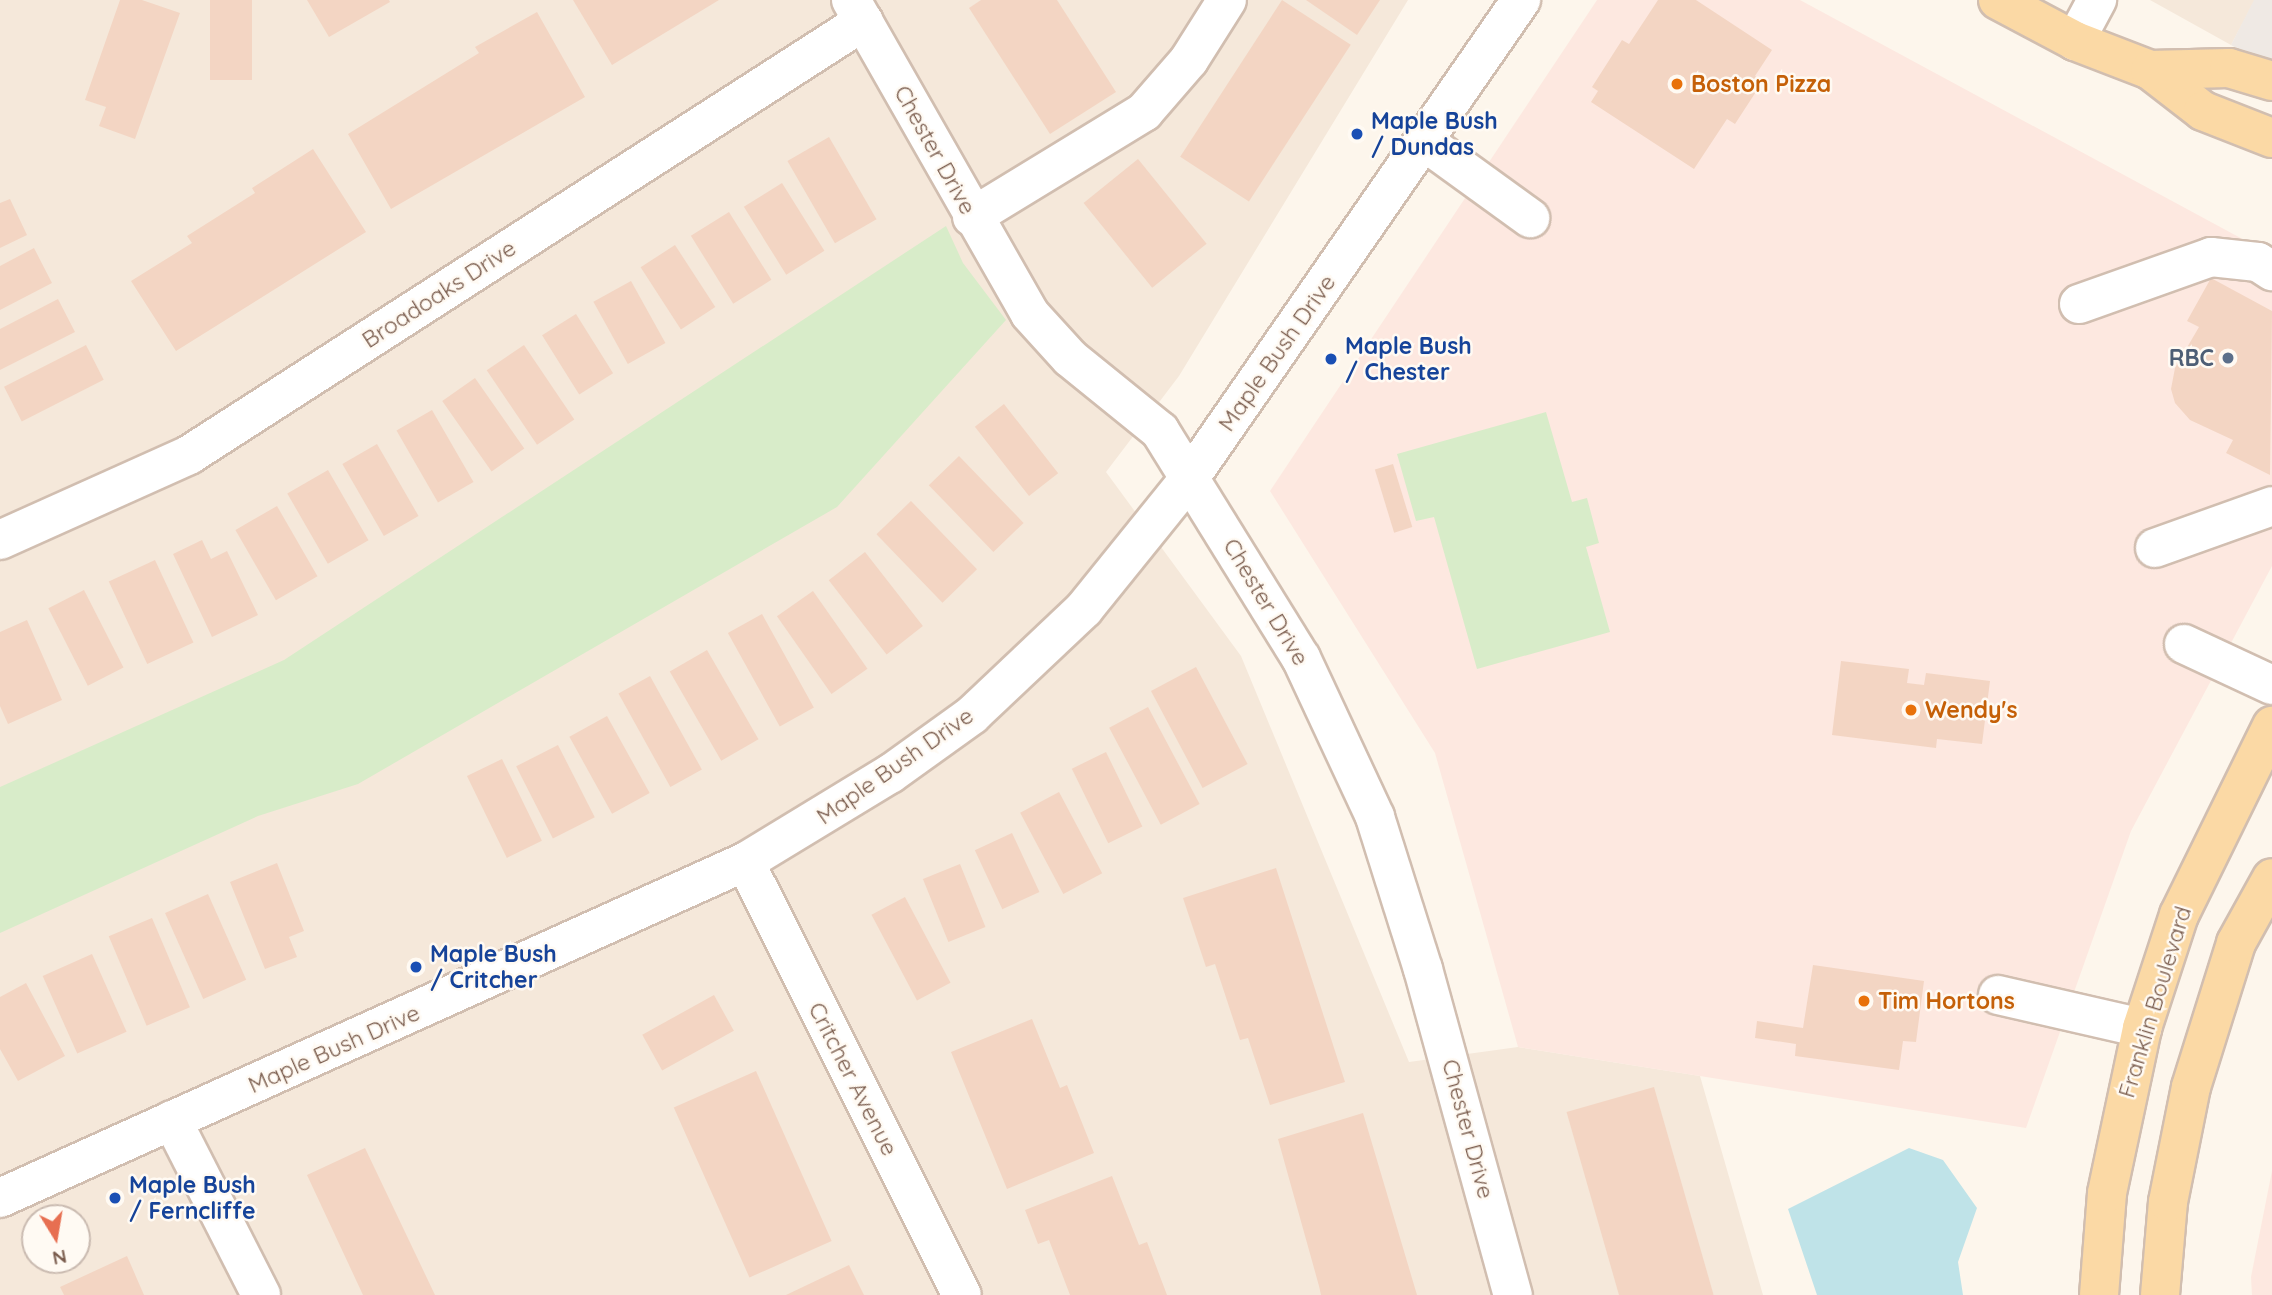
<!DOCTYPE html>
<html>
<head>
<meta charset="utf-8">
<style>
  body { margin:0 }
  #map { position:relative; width:2272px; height:1295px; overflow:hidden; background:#fdf6ec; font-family:Quicksand,sans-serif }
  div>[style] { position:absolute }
  .residential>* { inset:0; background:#f5e8da }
  .commercial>* { inset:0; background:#fde8e0 }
  .industrial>* { inset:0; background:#efe9e4 }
  .green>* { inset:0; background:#d8ecc9 }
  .water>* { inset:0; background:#bfe3e8 }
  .building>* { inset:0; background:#f3d5c3; transform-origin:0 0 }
  .roads { filter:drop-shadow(2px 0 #d1beb0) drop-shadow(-2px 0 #d1beb0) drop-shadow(0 2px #d1beb0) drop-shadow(0 -2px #d1beb0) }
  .minor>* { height:38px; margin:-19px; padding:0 19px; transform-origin:19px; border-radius:19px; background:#fff }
  .major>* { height:38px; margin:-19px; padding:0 19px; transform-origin:19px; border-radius:19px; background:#fbd9a5 }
  .dots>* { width:19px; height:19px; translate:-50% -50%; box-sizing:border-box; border:4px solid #fffaf3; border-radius:50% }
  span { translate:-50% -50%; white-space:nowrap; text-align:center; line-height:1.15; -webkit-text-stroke:5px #fffaf3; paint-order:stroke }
  .food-label { font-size:23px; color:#c56008; font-weight:700 }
  .left { translate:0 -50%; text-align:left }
  .transit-label { font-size:23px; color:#164399; font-weight:700 }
  .street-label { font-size:23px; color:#7a5c4d }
  .service-label { font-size:23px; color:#4e5e75; font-weight:700 }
  .right { translate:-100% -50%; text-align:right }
  .north { position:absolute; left:21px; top:1204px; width:70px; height:70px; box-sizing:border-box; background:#fffaf3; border:2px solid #cabbb1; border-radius:50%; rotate:169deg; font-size:19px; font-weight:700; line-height:28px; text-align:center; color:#7a5c4d }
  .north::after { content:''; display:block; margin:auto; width:24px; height:32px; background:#e76f51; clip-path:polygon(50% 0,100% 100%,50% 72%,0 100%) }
</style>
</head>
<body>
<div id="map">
  <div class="residential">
    <i style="clip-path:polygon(evenodd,0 0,1408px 0,1179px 376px,1106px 472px,1241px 656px,1409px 1062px,1518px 1047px,1700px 1076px,1763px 1295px,0 1295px,0 0,35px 1218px,77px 1218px,77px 1260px,35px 1260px,35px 1218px)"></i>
    <i style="clip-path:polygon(2150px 0,2255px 0,2231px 45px)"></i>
  </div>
  <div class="commercial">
    <i style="clip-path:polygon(1597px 0,1800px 0,2272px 255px,2272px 566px,2131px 831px,2026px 1128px,1518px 1047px,1435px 753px,1270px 491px)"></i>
    <i style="clip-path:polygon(2272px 1171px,2272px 1295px,2252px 1295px,2251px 1277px)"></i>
  </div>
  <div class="industrial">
    <i style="clip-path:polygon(2254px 0,2272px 0,2272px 67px,2231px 45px)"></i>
  </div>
  <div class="green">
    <i style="clip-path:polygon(946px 226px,963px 263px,1006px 320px,837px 507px,358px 784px,258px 816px,0 933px,0 787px,284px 660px)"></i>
    <i style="clip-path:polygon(1546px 412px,1572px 502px,1587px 498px,1599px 543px,1586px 547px,1610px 632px,1477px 669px,1434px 517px,1416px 521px,1397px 454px)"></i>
  </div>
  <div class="water">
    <i style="clip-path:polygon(1909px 1148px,1943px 1160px,1977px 1208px,1958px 1262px,1963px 1295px,1817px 1295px,1788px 1209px)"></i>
  </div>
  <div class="building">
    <i style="clip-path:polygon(120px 0,142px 0,180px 13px,135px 139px,99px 126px,106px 107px,85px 100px)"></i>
    <i style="left:210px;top:0;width:42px;height:80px"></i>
    <i style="clip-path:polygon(307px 0,389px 0,390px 2px,329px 37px)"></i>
    <i style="clip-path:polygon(573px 0,719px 0,612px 65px)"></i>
    <i style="clip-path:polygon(981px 0,1057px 0,1116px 92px,1050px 134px,969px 8px)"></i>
    <i style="left:1282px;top:0;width:82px;height:187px;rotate:33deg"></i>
    <i style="clip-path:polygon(1306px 0,1380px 0,1357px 35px)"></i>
    <i style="clip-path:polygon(1658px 0,1696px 0,1772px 50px,1755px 76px,1763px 81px,1735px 124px,1727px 119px,1694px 169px,1591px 102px,1598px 91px,1592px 87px,1622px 40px,1629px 44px)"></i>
    <i style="clip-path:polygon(537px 12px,585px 97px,391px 209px,348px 134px,479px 53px,475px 47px)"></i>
    <i style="left:829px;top:137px;width:95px;height:48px;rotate:60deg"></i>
    <i style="clip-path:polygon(313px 149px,366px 232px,176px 351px,131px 281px,192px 243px,187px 236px,255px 193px,252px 188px)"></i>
    <i style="left:1138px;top:159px;width:109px;height:70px;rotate:51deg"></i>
    <i style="left:782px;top:183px;width:80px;height:45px;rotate:58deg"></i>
    <i style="clip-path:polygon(10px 199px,27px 235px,0 248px,0 203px)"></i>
    <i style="left:729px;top:212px;width:80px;height:45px;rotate:58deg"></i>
    <i style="left:675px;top:245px;width:74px;height:41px;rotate:57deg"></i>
    <i style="clip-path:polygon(34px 248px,52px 283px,0 310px,0 266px)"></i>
    <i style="clip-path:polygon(2211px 278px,2272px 311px,2270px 475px,2226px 453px,2233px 440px,2190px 420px,2175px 403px,2171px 389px,2175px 368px,2199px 327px,2187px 321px)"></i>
    <i style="left:631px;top:281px;width:71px;height:43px;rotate:61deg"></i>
    <i style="clip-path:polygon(58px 299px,75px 332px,0 370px,0 329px)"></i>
    <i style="left:576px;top:314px;width:70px;height:40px;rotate:58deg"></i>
    <i style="left:86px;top:345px;width:39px;height:92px;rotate:63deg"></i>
    <i style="left:524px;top:345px;width:90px;height:45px;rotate:56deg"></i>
    <i style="left:475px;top:378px;width:86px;height:40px;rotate:55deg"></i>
    <i style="left:1004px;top:404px;width:88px;height:37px;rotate:52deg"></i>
    <i style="left:432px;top:410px;width:83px;height:41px;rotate:60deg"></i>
    <i style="left:377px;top:444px;width:83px;height:40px;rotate:60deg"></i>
    <i style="left:959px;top:456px;width:93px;height:42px;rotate:46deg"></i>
    <i style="left:1393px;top:464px;width:66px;height:19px;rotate:73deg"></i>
    <i style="left:328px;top:470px;width:81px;height:47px;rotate:60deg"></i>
    <i style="left:911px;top:501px;width:95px;height:48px;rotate:46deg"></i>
    <i style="left:277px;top:506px;width:81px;height:48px;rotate:60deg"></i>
    <i style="clip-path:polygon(202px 540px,211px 559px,227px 551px,258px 615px,212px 637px,173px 554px)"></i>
    <i style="left:865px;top:552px;width:94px;height:46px;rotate:52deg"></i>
    <i style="left:155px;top:560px;width:91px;height:51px;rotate:65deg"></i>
    <i style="left:84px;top:590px;width:87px;height:40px;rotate:63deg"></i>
    <i style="left:813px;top:591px;width:95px;height:44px;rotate:55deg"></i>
    <i style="left:762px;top:614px;width:107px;height:39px;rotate:61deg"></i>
    <i style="clip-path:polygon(27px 620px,62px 700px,8px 724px,0 706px,0 632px)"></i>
    <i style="left:707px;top:650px;width:103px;height:43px;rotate:60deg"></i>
    <i style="clip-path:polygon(1841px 661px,1909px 669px,1907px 683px,1924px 685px,1926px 673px,1990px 681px,1982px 744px,1937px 739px,1936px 748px,1832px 735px)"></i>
    <i style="left:1196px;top:667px;width:110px;height:51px;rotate:62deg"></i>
    <i style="left:650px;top:676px;width:107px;height:36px;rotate:61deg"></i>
    <i style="left:1148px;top:707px;width:110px;height:44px;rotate:62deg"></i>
    <i style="left:607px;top:716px;width:88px;height:43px;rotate:61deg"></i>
    <i style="left:558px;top:745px;width:81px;height:47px;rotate:63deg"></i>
    <i style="left:1106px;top:752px;width:83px;height:38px;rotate:64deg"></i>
    <i style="left:502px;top:759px;width:91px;height:39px;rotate:64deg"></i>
    <i style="left:1059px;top:792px;width:92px;height:44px;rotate:62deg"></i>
    <i style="left:1012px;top:833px;width:65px;height:41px;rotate:65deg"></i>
    <i style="clip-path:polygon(277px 863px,304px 931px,289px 937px,297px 957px,265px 969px,230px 882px)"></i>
    <i style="left:960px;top:864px;width:68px;height:40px;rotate:68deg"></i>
    <i style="clip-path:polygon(1276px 868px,1345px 1082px,1270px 1105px,1248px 1038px,1240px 1040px,1215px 964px,1206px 967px,1183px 898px)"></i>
    <i style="left:208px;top:894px;width:94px;height:47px;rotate:66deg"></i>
    <i style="left:905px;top:897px;width:97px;height:38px;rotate:62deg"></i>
    <i style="left:152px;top:918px;width:97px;height:47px;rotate:67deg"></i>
    <i style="left:92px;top:954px;width:85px;height:54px;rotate:66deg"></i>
    <i style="clip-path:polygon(1813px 965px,1924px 981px,1916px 1042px,1903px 1041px,1899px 1070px,1795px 1056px,1796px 1044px,1755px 1038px,1757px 1021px,1803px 1028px)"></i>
    <i style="clip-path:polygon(26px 983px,65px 1056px,18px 1081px,0 1049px,0 997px)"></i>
    <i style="left:714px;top:995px;width:41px;height:82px;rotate:61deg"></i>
    <i style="clip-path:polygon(1032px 1019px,1060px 1088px,1067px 1085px,1094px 1153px,1007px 1189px,951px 1052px)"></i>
    <i style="left:756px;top:1071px;width:186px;height:90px;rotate:66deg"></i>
    <i style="left:1654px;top:1087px;width:216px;height:91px;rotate:74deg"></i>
    <i style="clip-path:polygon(1363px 1113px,1417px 1295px,1321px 1295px,1319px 1286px,1278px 1139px)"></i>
    <i style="clip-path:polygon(365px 1148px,435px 1295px,363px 1295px,307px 1175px)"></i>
    <i style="clip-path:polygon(1112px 1176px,1139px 1245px,1147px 1242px,1167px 1295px,1070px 1295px,1049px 1240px,1038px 1244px,1025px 1210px)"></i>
    <i style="clip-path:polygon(127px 1256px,144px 1295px,64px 1295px,60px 1287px)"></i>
    <i style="clip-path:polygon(849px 1265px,864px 1295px,786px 1295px)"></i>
  </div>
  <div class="roads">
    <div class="minor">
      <i style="left:851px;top:0;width:361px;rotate:60.3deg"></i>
      <i style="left:1030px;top:314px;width:59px;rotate:47.7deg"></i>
      <i style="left:1070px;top:358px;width:116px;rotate:39deg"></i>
      <i style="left:1160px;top:431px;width:267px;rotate:58.2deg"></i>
      <i style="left:1301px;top:658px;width:175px;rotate:65deg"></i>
      <i style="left:1375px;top:817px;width:159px;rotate:72.5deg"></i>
      <i style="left:1423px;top:969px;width:338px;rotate:74.6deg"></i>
      <i style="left:2075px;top:41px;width:47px;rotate:-61.8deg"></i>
      <i style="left:1425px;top:142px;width:130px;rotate:35.9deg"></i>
      <i style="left:972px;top:217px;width:202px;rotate:-31.4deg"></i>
      <i style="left:1144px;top:112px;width:69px;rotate:-49.1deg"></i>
      <i style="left:1189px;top:60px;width:71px;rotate:-57.7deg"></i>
      <i style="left:2079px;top:304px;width:140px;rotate:-19.6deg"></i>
      <i style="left:2211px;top:257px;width:47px;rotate:6.1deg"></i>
      <i style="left:2258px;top:262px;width:17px;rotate:33deg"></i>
      <i style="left:0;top:540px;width:207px;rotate:-24.2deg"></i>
      <i style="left:189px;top:455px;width:802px;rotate:-32.74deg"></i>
      <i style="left:2155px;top:548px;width:124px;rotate:-19.7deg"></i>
      <i style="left:2184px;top:644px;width:97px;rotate:25deg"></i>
      <i style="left:745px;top:862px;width:484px;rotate:63.4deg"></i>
      <i style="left:1998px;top:995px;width:148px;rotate:12.9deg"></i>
      <i style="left:172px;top:1120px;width:196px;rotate:63deg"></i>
      <i style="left:0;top:1198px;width:817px;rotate:-24.28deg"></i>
      <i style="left:745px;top:862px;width:170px;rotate:-31.3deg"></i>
      <i style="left:890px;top:774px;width:101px;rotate:-35.7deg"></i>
      <i style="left:972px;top:715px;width:154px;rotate:-43.4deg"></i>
      <i style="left:1084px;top:609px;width:167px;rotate:-51.1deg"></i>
      <i style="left:1189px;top:479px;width:583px;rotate:-55.27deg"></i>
    </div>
    <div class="major">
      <i style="left:1998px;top:0;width:87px;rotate:28deg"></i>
      <i style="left:2075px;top:41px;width:80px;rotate:21.1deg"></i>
      <i style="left:2150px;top:70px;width:67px;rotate:37.7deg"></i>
      <i style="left:2203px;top:111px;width:74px;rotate:21.4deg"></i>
      <i style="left:2150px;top:70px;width:79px;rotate:-1.5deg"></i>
      <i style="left:2229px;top:68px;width:45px;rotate:16.8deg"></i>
      <i style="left:2099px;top:1295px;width:102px;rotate:-85.5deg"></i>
      <i style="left:2107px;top:1193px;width:169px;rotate:-78deg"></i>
      <i style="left:2142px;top:1028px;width:119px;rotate:-71.9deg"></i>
      <i style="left:2179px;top:915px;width:211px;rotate:-63.8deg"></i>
      <i style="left:2160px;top:1295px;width:93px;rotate:-85.1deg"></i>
      <i style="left:2168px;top:1202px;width:117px;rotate:-78.7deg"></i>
      <i style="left:2191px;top:1087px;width:151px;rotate:-72.6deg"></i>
      <i style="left:2236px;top:943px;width:74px;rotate:-61deg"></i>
    </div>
  </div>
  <div class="dots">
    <i style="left:1677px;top:84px;background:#e8710a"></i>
    <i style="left:1357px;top:134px;background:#1a4fb4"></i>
    <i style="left:2228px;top:358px;background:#5c6f8a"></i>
    <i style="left:1331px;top:359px;background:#1a4fb4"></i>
    <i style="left:1911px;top:710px;background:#e8710a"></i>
    <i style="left:416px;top:967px;background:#1a4fb4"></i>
    <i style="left:1864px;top:1001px;background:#e8710a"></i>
    <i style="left:115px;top:1198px;background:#1a4fb4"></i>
  </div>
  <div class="food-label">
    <span class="left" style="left:1691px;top:84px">Boston Pizza</span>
    <span class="left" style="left:1925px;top:710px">Wendy's</span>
    <span class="left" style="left:1878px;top:1001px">Tim Hortons</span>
  </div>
  <div class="transit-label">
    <span class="left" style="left:1371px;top:134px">Maple Bush<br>/ Dundas</span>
    <span class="left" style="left:1345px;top:359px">Maple Bush<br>/ Chester</span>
    <span class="left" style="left:430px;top:967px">Maple Bush<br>/ Critcher</span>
    <span class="left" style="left:129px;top:1198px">Maple Bush<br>/ Ferncliffe</span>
  </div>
  <div class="street-label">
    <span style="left:935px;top:150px;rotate:61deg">Chester Drive</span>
    <span style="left:439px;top:294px;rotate:-33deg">Broadoaks Drive</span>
    <span style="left:1277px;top:353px;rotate:-55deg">Maple Bush Drive</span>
    <span style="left:1266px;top:602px;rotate:59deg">Chester Drive</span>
    <span style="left:895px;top:766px;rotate:-35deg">Maple Bush Drive</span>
    <span style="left:2155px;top:1002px;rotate:-73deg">Franklin Boulevard</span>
    <span style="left:334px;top:1049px;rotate:-24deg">Maple Bush Drive</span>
    <span style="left:853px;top:1079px;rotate:63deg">Critcher Avenue</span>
    <span style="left:1468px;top:1129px;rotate:75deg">Chester Drive</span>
  </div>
  <div class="service-label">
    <span class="right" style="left:2214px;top:358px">RBC</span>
  </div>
  <div class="north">N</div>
</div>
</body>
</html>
